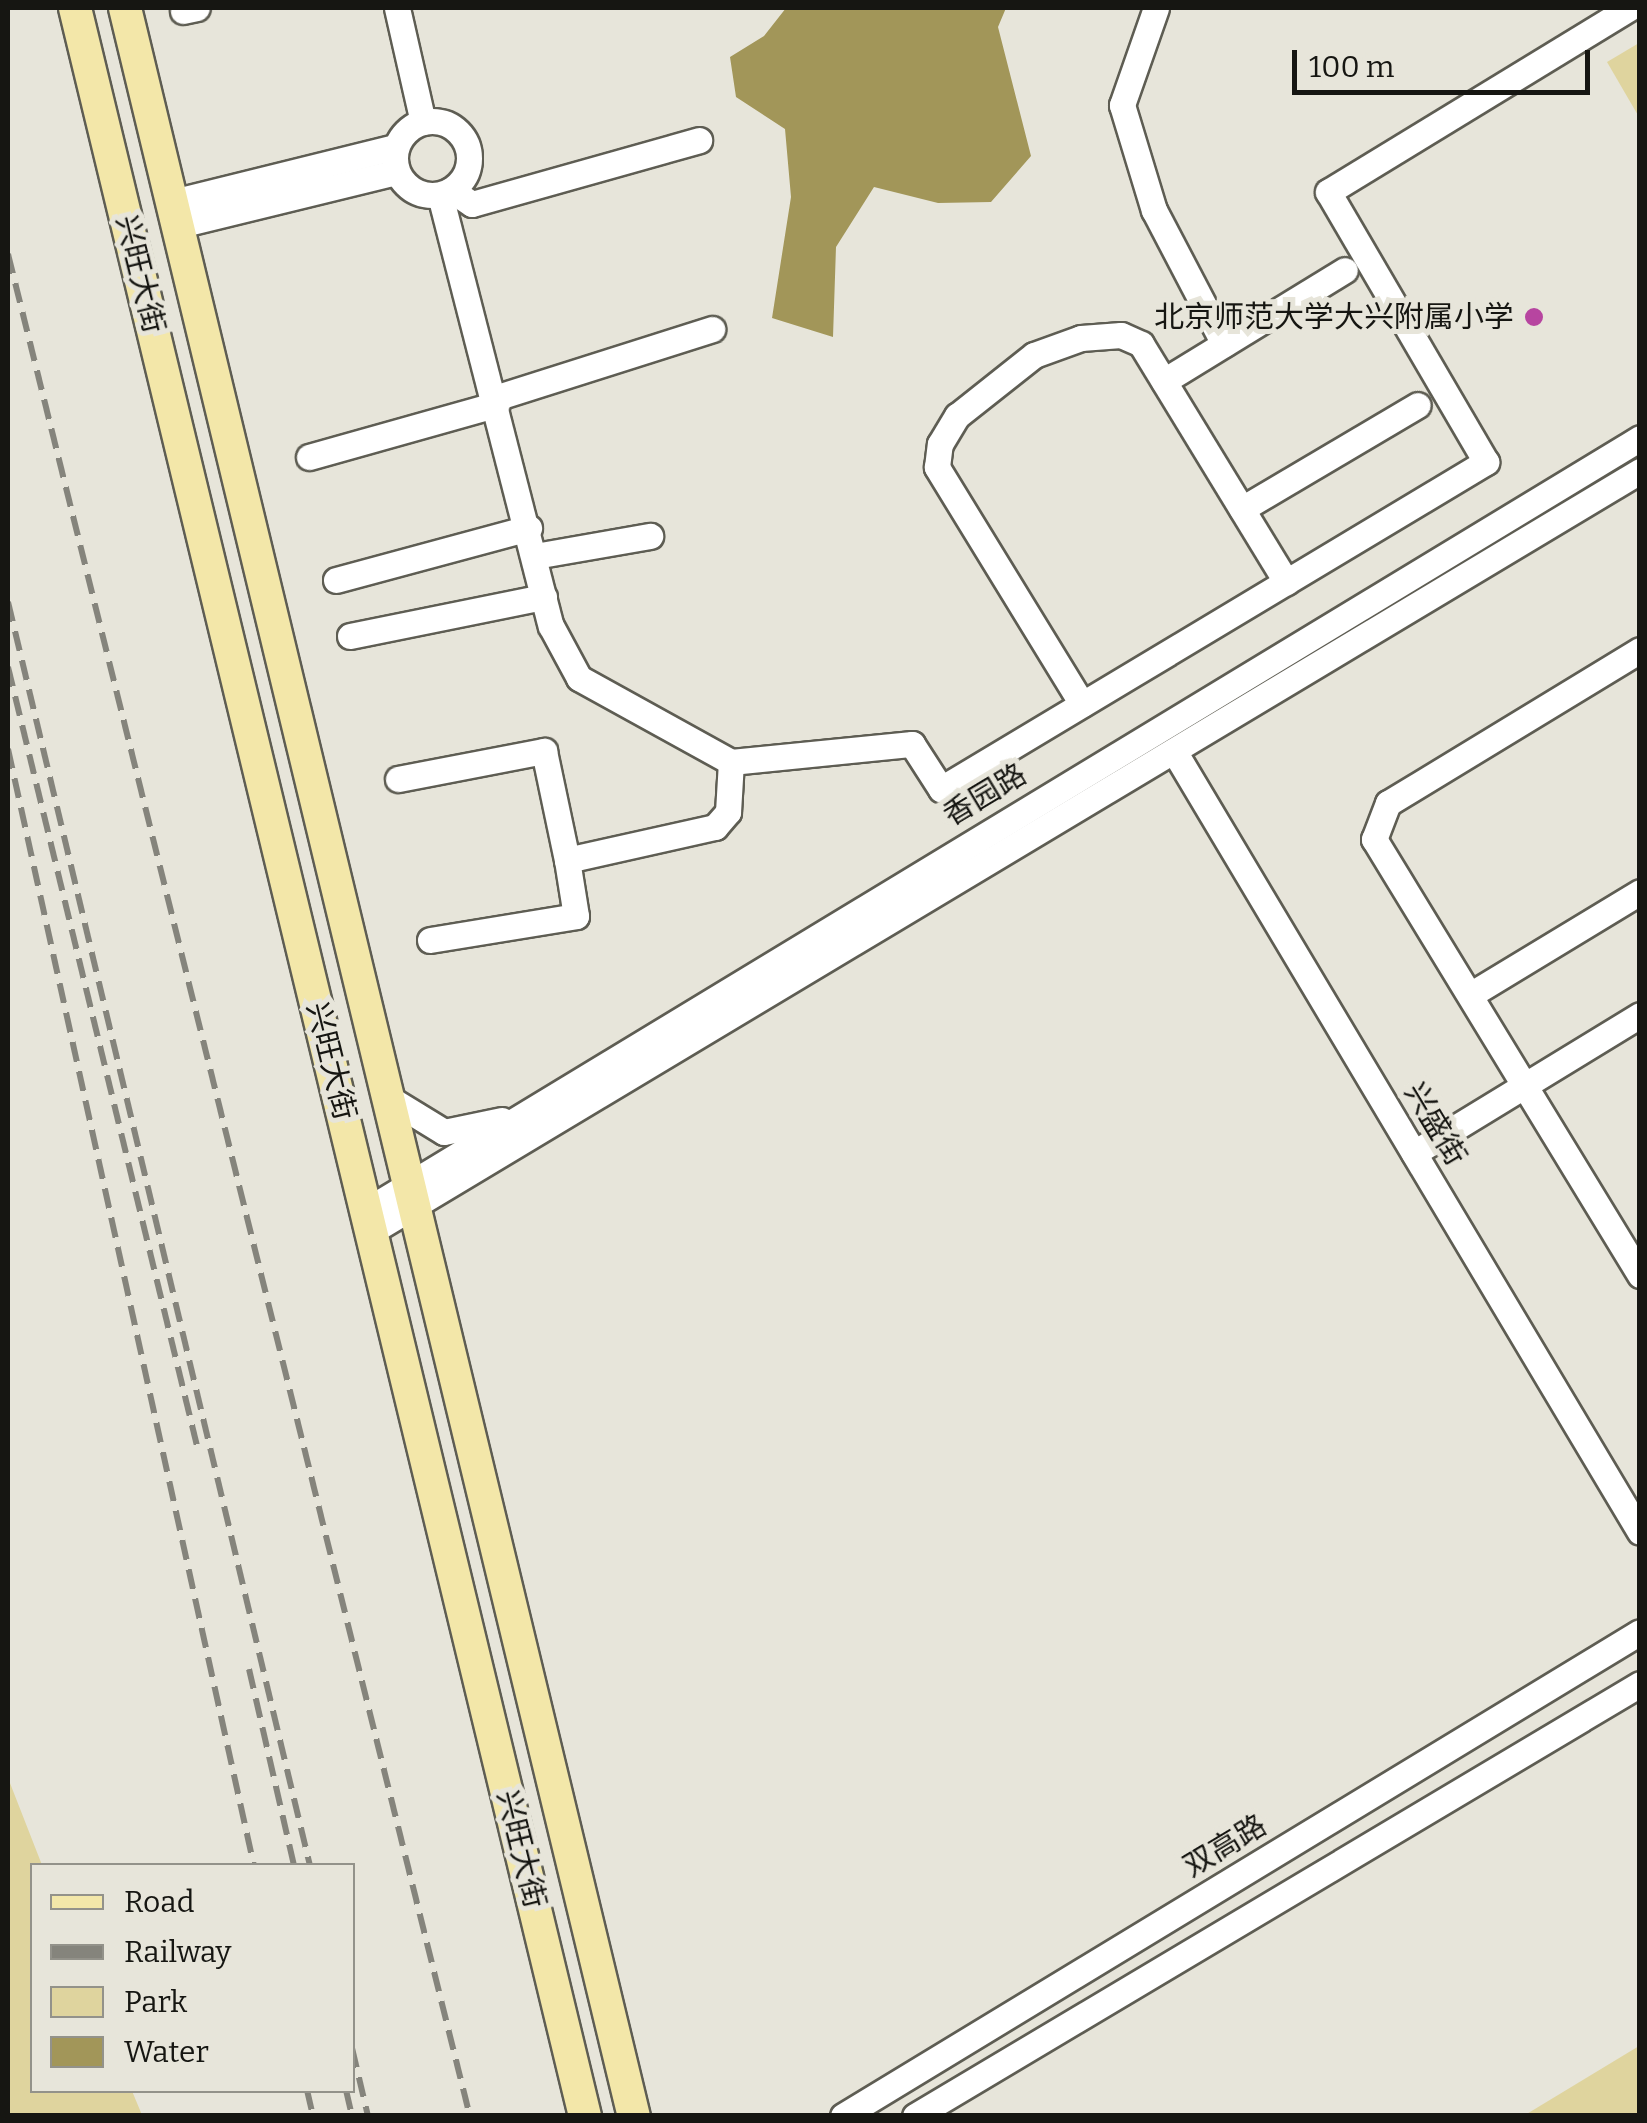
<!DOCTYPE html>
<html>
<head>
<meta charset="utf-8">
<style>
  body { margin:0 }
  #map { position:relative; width:1647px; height:2123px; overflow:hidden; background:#e7e5da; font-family:Bitter,"Noto Sans SC",serif }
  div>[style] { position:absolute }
  .green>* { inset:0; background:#dfd49e }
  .water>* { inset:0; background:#a29659 }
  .roads { filter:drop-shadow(2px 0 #5e5d53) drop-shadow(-2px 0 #5e5d53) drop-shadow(0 2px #5e5d53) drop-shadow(0 -2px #5e5d53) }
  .minor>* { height:25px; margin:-12.5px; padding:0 12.5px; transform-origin:12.5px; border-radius:12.5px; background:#fff }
  .minor>.ring { margin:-12.5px; padding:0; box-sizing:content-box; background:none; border:25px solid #fff; border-radius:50% }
  .major>* { height:32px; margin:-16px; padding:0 16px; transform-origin:16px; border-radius:16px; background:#f3e7a9 }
  .rail>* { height:6px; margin-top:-3px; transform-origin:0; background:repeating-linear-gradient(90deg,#85847c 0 20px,transparent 0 30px) }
  .dots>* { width:28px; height:28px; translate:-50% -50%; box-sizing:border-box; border:5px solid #e7e5da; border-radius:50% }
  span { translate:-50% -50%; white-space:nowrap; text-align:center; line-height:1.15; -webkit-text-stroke:10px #e7e5da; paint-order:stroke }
  .street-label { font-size:30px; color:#161612 }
  .poi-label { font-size:30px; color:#161612 }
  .right { translate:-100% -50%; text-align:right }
  .frame { position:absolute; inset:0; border:10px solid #161612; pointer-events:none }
  .legend { position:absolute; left:30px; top:1863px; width:325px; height:230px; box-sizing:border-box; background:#e7e5da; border:2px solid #93928a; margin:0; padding:12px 18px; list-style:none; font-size:30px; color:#161612 }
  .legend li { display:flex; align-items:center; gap:20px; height:50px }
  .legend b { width:50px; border:2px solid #93928a }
  .scale { position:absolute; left:1292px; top:50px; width:298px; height:45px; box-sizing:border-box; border:5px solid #161612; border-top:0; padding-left:12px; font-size:30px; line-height:35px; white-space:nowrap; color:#161612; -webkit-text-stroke:8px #e7e5da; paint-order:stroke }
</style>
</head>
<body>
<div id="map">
  <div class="green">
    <i style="clip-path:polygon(1639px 43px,1639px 117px,1607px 62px)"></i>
    <i style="clip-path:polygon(8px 1778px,42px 1865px,32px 1866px,32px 2090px,132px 2091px,142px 2115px,8px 2115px)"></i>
    <i style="clip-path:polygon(1639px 2046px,1639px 2115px,1525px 2115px)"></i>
  </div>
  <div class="water">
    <i style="clip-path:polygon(786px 8px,1006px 8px,998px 27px,1031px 156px,991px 202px,938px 203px,874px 187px,836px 247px,833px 337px,772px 318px,791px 197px,785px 129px,736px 97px,730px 57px,764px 36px)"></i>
  </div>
  <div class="roads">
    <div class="minor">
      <i style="left:397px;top:8px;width:117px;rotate:77.2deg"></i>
      <i style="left:1156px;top:8px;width:103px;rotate:109.3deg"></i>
      <i style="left:1122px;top:105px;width:110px;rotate:73.1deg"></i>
      <i style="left:1154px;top:210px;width:151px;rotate:62.4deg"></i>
      <i style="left:183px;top:11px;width:14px;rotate:-12deg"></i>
      <i class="ring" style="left:395px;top:121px;width:49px;height:49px"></i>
      <i style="left:451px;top:190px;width:25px;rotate:34deg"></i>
      <i style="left:472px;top:204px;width:236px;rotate:-15.7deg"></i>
      <i style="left:440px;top:195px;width:445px;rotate:75.6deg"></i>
      <i style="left:551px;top:626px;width:59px;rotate:61.7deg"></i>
      <i style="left:579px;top:678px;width:174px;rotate:28.9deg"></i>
      <i style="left:731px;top:762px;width:182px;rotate:-5.7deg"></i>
      <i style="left:912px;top:744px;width:54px;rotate:57.2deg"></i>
      <i style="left:941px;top:789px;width:636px;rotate:-30.96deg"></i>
      <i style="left:1486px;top:462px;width:313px;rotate:-120.3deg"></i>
      <i style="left:1328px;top:192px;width:353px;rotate:-31.4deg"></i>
      <i style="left:173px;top:202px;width:230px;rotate:-13.9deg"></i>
      <i style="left:179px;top:225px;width:224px;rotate:-13.7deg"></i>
      <i style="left:1164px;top:381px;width:212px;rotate:-31.5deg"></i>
      <i style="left:495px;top:398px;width:228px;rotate:-17.6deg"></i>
      <i style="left:309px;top:457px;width:195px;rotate:-15.7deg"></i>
      <i style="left:1242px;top:509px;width:204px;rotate:-30.6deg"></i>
      <i style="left:535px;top:556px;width:117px;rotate:-9.9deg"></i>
      <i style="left:336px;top:580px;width:200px;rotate:-15.1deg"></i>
      <i style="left:350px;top:636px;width:198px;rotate:-11.4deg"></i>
      <i style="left:1640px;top:650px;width:295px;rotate:148.7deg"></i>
      <i style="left:1388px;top:803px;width:39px;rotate:111deg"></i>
      <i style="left:1374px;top:839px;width:511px;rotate:58.61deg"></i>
      <i style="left:1082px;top:704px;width:278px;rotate:-121.5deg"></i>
      <i style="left:937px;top:467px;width:23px;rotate:-83deg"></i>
      <i style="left:940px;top:444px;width:33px;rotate:-59deg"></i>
      <i style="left:957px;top:416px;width:98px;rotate:-38.4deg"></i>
      <i style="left:1034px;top:355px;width:50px;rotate:-19.9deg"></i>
      <i style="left:1081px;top:338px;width:40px;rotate:-4.3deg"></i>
      <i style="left:1121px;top:335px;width:22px;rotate:24deg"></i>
      <i style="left:1141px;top:344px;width:279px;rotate:58.6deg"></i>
      <i style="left:1174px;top:751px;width:909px;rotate:59.18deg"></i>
      <i style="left:398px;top:779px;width:149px;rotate:-10.9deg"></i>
      <i style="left:544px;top:751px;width:111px;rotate:78.1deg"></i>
      <i style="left:430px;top:940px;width:148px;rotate:-9.3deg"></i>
      <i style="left:576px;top:916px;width:57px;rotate:-99.1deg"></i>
      <i style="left:567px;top:860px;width:152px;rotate:-12.6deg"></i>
      <i style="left:715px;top:827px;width:20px;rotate:-49deg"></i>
      <i style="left:728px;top:812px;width:50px;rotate:-86.6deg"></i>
      <i style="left:1470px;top:995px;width:199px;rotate:-31.2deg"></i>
      <i style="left:395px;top:1102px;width:57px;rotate:31.5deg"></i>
      <i style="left:444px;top:1132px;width:59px;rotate:-11.7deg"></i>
      <i style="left:1414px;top:1153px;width:265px;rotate:-31.4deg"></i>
      <i style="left:367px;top:1210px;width:1489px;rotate:-31.23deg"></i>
      <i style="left:372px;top:1231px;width:1478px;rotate:-30.94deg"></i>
      <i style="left:843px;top:2116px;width:932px;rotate:-31.27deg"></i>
      <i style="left:915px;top:2116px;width:844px;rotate:-30.79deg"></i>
    </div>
    <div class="major">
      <i style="left:75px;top:8px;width:2169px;rotate:76.4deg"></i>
      <i style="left:125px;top:8px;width:2169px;rotate:76.43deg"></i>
    </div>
  </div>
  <div class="rail">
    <i style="left:8px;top:254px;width:1918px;rotate:76.07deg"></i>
    <i style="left:8px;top:602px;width:1300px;rotate:76.56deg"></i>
    <i style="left:8px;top:667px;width:806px;rotate:76.36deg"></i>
    <i style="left:8px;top:749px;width:1144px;rotate:77.58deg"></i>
    <i style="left:249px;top:1669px;width:202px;rotate:77.1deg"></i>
    <i style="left:352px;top:2048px;width:70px;rotate:76.8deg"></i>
    <i style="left:307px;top:2090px;width:27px;rotate:77deg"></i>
    <i style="left:346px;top:2090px;width:27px;rotate:77deg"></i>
  </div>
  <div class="dots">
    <i style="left:1534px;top:317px;background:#b745a0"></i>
  </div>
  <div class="street-label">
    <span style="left:140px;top:274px;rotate:76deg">兴旺大街</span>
    <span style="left:985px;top:795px;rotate:-31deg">香园路</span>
    <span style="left:331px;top:1061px;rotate:76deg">兴旺大街</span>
    <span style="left:1435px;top:1124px;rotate:59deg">兴盛街</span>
    <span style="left:1225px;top:1846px;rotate:-31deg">双高路</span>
    <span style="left:521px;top:1849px;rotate:76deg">兴旺大街</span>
  </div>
  <div class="poi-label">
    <span class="right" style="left:1514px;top:317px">北京师范大学大兴附属小学</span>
  </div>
  <div class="frame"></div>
  <ul class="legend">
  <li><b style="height:12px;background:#f3e7a9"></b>Road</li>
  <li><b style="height:12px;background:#85847c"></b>Railway</li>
  <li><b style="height:28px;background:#dfd49e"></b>Park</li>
  <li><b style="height:28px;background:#a29659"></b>Water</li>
  </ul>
  <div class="scale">100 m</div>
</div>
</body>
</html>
